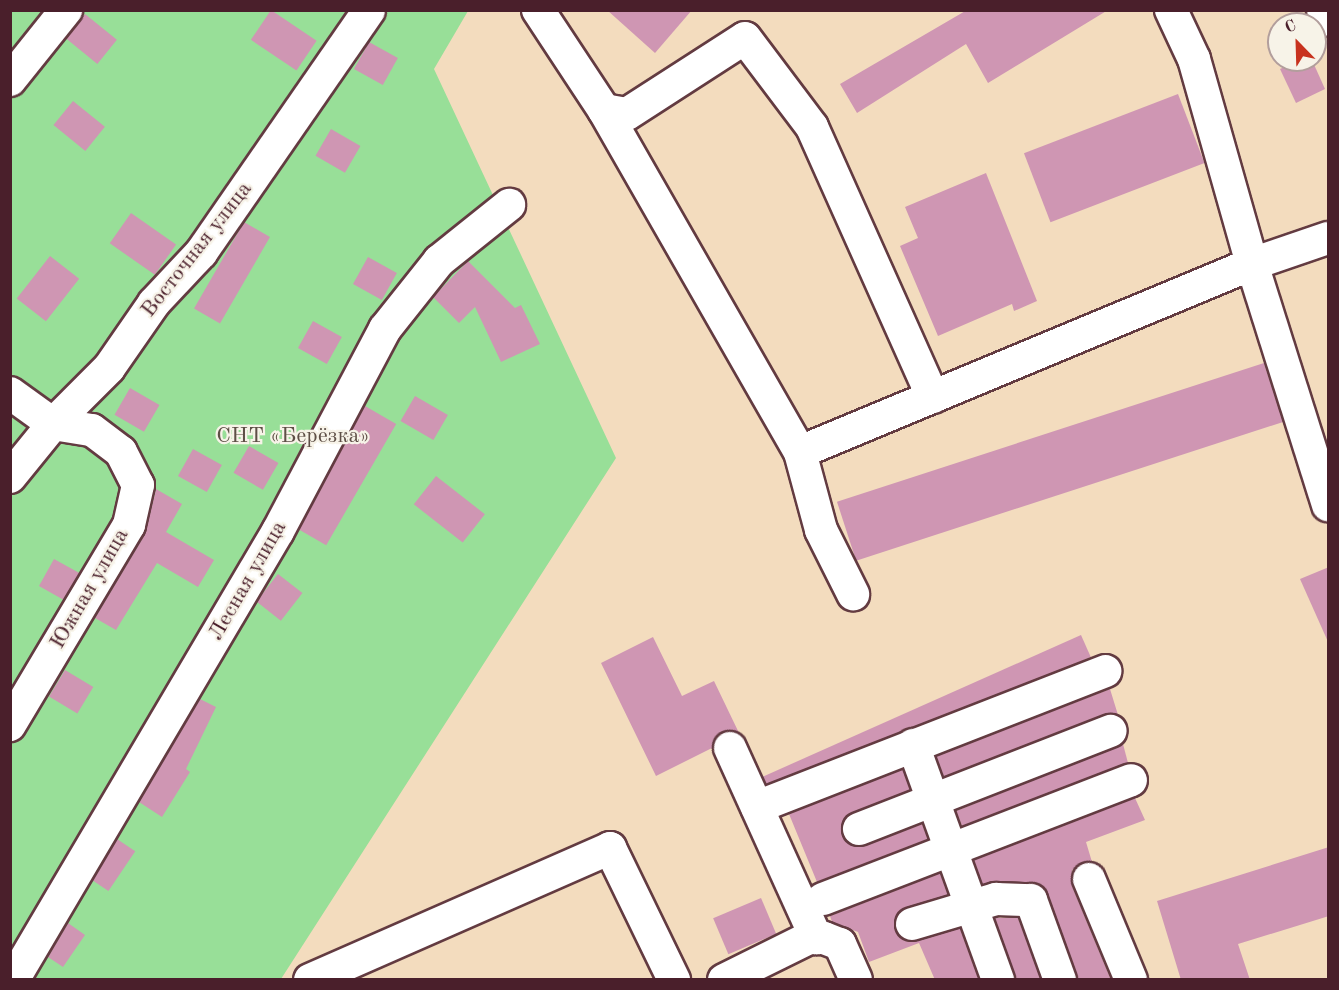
<!DOCTYPE html>
<html>
<head>
<meta charset="utf-8">
<style>
  body { margin:0 }
  #map { position:relative; width:1339px; height:990px; overflow:hidden; background:#f3dcbe; font-family:"Old Standard TT",serif }
  div>[style] { position:absolute }
  .green>* { inset:0; background:#98df98 }
  .building>* { inset:0; background:#cf96b3; transform-origin:0 0 }
  .roads { filter:drop-shadow(2px 0 #633b41) drop-shadow(-2px 0 #633b41) drop-shadow(0 2px #633b41) drop-shadow(0 -2px #633b41) }
  .minor>* { height:32px; margin:-16px; padding:0 16px; transform-origin:16px; border-radius:16px; background:#fff }
  span { translate:-50% -50%; white-space:nowrap; text-align:center; line-height:1.15; -webkit-text-stroke:4.5px #f7f3e8; paint-order:stroke }
  .street-label { font-size:22px; color:#4a1f2b }
  .park-label { font-size:22px; color:#5e4f46 }
  .frame { position:absolute; inset:0; border:12px solid #4a1f2b; pointer-events:none }
  .north { position:absolute; left:1267px; top:12px; width:60px; height:60px; box-sizing:border-box; background:#f7f3e8; border:2px solid #b29e9c; border-radius:50%; rotate:337deg; font-size:16px; font-weight:700; line-height:24px; text-align:center; color:#4a1f2b }
  .north::after { content:''; display:block; margin:auto; width:21px; height:27px; background:#c8321e; clip-path:polygon(50% 0,100% 100%,50% 72%,0 100%) }
</style>
</head>
<body>
<div id="map">
  <div class="green">
    <i style="clip-path:polygon(10px 11px,468px 11px,434px 69px,616px 458px,281px 979px,11px 979px)"></i>
  </div>
  <div class="building">
    <i style="left:271px;top:10px;width:55px;height:36px;rotate:34deg"></i>
    <i style="clip-path:polygon(607px 10px,692px 10px,655px 53px)"></i>
    <i style="clip-path:polygon(967px 10px,1108px 10px,988px 83px,966px 44px,857px 113px,840px 84px)"></i>
    <i style="left:85px;top:14px;width:41px;height:31px;rotate:39deg"></i>
    <i style="left:369px;top:42px;width:33px;height:31px;rotate:29deg"></i>
    <i style="clip-path:polygon(1299px 60px,1312px 60px,1325px 89px,1296px 103px,1280px 69px)"></i>
    <i style="left:1178px;top:94px;width:74px;height:165px;rotate:69deg"></i>
    <i style="left:73px;top:101px;width:41px;height:31px;rotate:39deg"></i>
    <i style="left:331px;top:129px;width:34px;height:31px;rotate:30deg"></i>
    <i style="clip-path:polygon(986px 173px,1037px 301px,1014px 311px,1012px 304px,938px 336px,900px 246px,918px 238px,905px 207px)"></i>
    <i style="left:131px;top:213px;width:55px;height:37px;rotate:35deg"></i>
    <i style="left:244px;top:222px;width:30px;height:100px;rotate:30deg"></i>
    <i style="left:50px;top:256px;width:37px;height:54px;rotate:38deg"></i>
    <i style="left:368px;top:257px;width:33px;height:31px;rotate:29deg"></i>
    <i style="clip-path:polygon(468px 261px,515px 308px,521px 305px,540px 344px,501px 362px,475px 307px,459px 323px,433px 297px)"></i>
    <i style="left:313px;top:321px;width:33px;height:31px;rotate:29deg"></i>
    <i style="left:1264px;top:363px;width:62px;height:449px;rotate:72deg"></i>
    <i style="left:130px;top:388px;width:34px;height:31px;rotate:30deg"></i>
    <i style="left:415px;top:396px;width:38px;height:29px;rotate:30deg"></i>
    <i style="left:365px;top:406px;width:36px;height:140px;rotate:30deg"></i>
    <i style="left:249px;top:446px;width:34px;height:31px;rotate:30deg"></i>
    <i style="left:193px;top:449px;width:33px;height:31px;rotate:29deg"></i>
    <i style="left:436px;top:476px;width:62px;height:36px;rotate:38deg"></i>
    <i style="clip-path:polygon(156px 489px,182px 504px,166px 532px,214px 560px,198px 587px,157px 563px,116px 630px,95px 618px,145px 534px)"></i>
    <i style="left:54px;top:559px;width:29px;height:31px;rotate:29deg"></i>
    <i style="clip-path:polygon(1329px 567px,1329px 644px,1300px 579px)"></i>
    <i style="left:278px;top:574px;width:31px;height:35px;rotate:38deg"></i>
    <i style="left:1081px;top:635px;width:24px;height:349px;rotate:66deg"></i>
    <i style="clip-path:polygon(653px 637px,682px 696px,714px 681px,739px 733px,722px 732px,712px 748px,656px 776px,601px 663px)"></i>
    <i style="left:65px;top:670px;width:33px;height:31px;rotate:31deg"></i>
    <i style="clip-path:polygon(1110px 689px,1118px 715px,1104px 714px,944px 777px,936px 756px)"></i>
    <i style="clip-path:polygon(200px 699px,216px 707px,186px 769px,190px 772px,162px 817px,139px 802px)"></i>
    <i style="clip-path:polygon(1123px 744px,1128px 763px,962px 826px,956px 811px)"></i>
    <i style="clip-path:polygon(903px 769px,910px 790px,852px 813px,845px 818px,842px 835px,848px 843px,865px 846px,922px 824px,928px 839px,817px 882px,789px 814px)"></i>
    <i style="clip-path:polygon(1135px 798px,1145px 820px,1086px 842px,1092px 862px,1072px 870px,1072px 886px,1111px 980px,1077px 980px,1042px 886px,982px 884px,974px 860px)"></i>
    <i style="left:117px;top:839px;width:22px;height:48px;rotate:34deg"></i>
    <i style="clip-path:polygon(1329px 847px,1329px 916px,1238px 944px,1250px 980px,1181px 980px,1157px 901px)"></i>
    <i style="clip-path:polygon(940px 873px,948px 895px,899px 911px,895px 930px,908px 942px,960px 928px,979px 980px,935px 980px,919px 943px,869px 962px,858px 932px,832px 922px,830px 916px)"></i>
    <i style="left:761px;top:898px;width:39px;height:52px;rotate:67deg"></i>
    <i style="clip-path:polygon(995px 918px,1018px 918px,1041px 980px,1015px 980px)"></i>
    <i style="clip-path:polygon(68px 923px,85px 935px,63px 967px,48px 957px)"></i>
  </div>
  <div class="roads">
    <div class="minor">
      <i style="left:538px;top:10px;width:120px;rotate:56.6deg"></i>
      <i style="left:604px;top:110px;width:23px;rotate:10deg"></i>
      <i style="left:627px;top:114px;width:140px;rotate:-32.8deg"></i>
      <i style="left:745px;top:38px;width:111px;rotate:53deg"></i>
      <i style="left:812px;top:127px;width:296px;rotate:65.9deg"></i>
      <i style="left:1171px;top:10px;width:54px;rotate:64.9deg"></i>
      <i style="left:1194px;top:59px;width:213px;rotate:74.2deg"></i>
      <i style="left:1252px;top:264px;width:253px;rotate:72.5deg"></i>
      <i style="left:1323px;top:10px;width:11px;rotate:63deg"></i>
      <i style="left:10px;top:80px;width:90px;rotate:-51.3deg"></i>
      <i style="left:604px;top:110px;width:394px;rotate:60.2deg"></i>
      <i style="left:800px;top:452px;width:490px;rotate:-22.6deg"></i>
      <i style="left:1252px;top:264px;width:80px;rotate:-18.9deg"></i>
      <i style="left:10px;top:393px;width:53px;rotate:35.8deg"></i>
      <i style="left:53px;top:424px;width:39px;rotate:9deg"></i>
      <i style="left:92px;top:430px;width:36px;rotate:37deg"></i>
      <i style="left:121px;top:452px;width:37px;rotate:63deg"></i>
      <i style="left:138px;top:485px;width:41px;rotate:102.7deg"></i>
      <i style="left:129px;top:525px;width:233px;rotate:120.8deg"></i>
      <i style="left:800px;top:452px;width:81px;rotate:74.9deg"></i>
      <i style="left:821px;top:530px;width:72px;rotate:63.4deg"></i>
      <i style="left:10px;top:477px;width:68px;rotate:-50.9deg"></i>
      <i style="left:53px;top:424px;width:79px;rotate:-45deg"></i>
      <i style="left:109px;top:368px;width:79px;rotate:-55.3deg"></i>
      <i style="left:154px;top:303px;width:69px;rotate:-46.8deg"></i>
      <i style="left:201px;top:253px;width:295px;rotate:-55.3deg"></i>
      <i style="left:913px;top:745px;width:250px;rotate:70.1deg"></i>
      <i style="left:730px;top:748px;width:209px;rotate:65.6deg"></i>
      <i style="left:757px;top:807px;width:374px;rotate:-21.3deg"></i>
      <i style="left:859px;top:829px;width:270px;rotate:-21.3deg"></i>
      <i style="left:1089px;top:879px;width:109px;rotate:67.4deg"></i>
      <i style="left:823px;top:899px;width:330px;rotate:-21.1deg"></i>
      <i style="left:912px;top:924px;width:88px;rotate:-16.6deg"></i>
      <i style="left:996px;top:899px;width:35px;rotate:2deg"></i>
      <i style="left:1031px;top:900px;width:85px;rotate:70.1deg"></i>
      <i style="left:13px;top:980px;width:521px;rotate:-59.45deg"></i>
      <i style="left:278px;top:531px;width:229px;rotate:-62.1deg"></i>
      <i style="left:385px;top:329px;width:87px;rotate:-51.5deg"></i>
      <i style="left:439px;top:261px;width:90px;rotate:-38.7deg"></i>
      <i style="left:310px;top:980px;width:328px;rotate:-23.7deg"></i>
      <i style="left:610px;top:848px;width:147px;rotate:64.1deg"></i>
      <i style="left:724px;top:980px;width:95px;rotate:-26.3deg"></i>
      <i style="left:809px;top:938px;width:15px"></i>
      <i style="left:824px;top:938px;width:17px;rotate:21deg"></i>
      <i style="left:840px;top:944px;width:39px;rotate:66deg"></i>
    </div>
  </div>
  <div class="street-label">
    <span style="left:197px;top:250px;rotate:-52deg">Восточная улица</span>
    <span style="left:248px;top:581px;rotate:-60deg">Лесная улица</span>
    <span style="left:90px;top:589px;rotate:-60deg">Южная улица</span>
  </div>
  <div class="park-label">
    <span style="left:293px;top:437px">СНТ «Берёзка»</span>
  </div>
  <div class="frame"></div>
  <div class="north">С</div>
</div>
</body>
</html>
